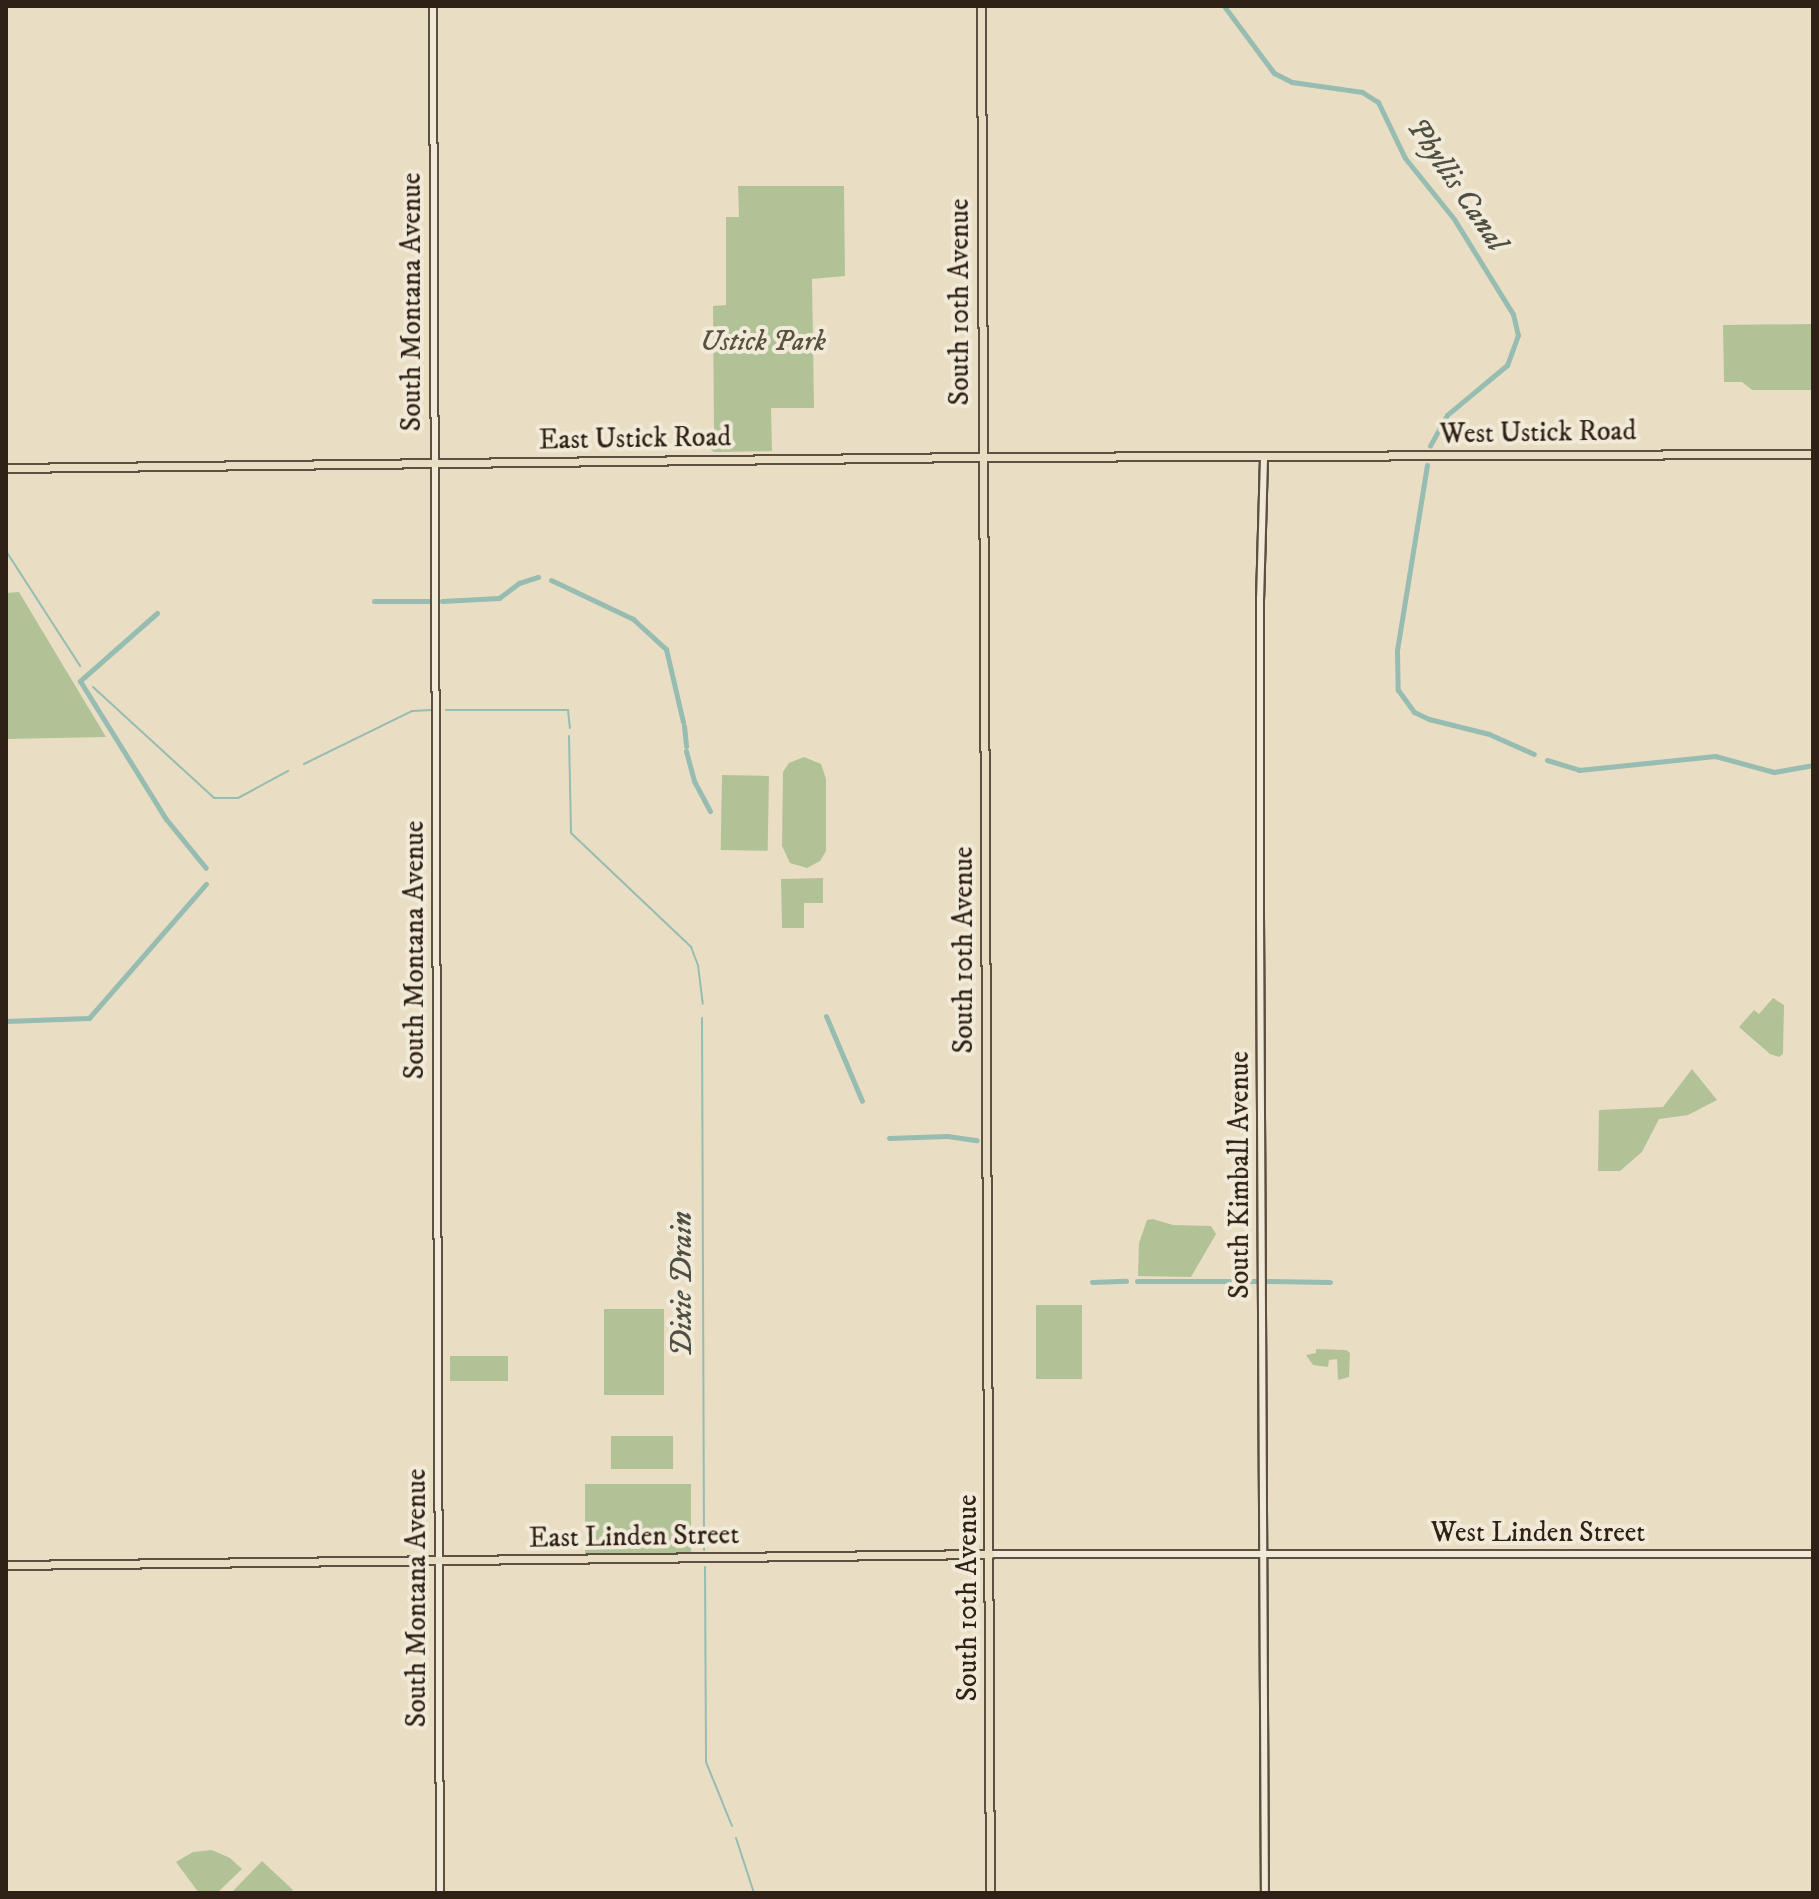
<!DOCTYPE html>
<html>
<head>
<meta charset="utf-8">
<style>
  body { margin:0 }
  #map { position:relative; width:1819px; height:1899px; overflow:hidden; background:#e9dec3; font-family:"IM FELL DW Pica",serif }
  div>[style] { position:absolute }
  .green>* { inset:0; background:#b2c297; transform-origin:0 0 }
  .stream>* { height:2px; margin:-1px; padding:0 1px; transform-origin:1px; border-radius:1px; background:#97bcb2 }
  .canal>* { height:5px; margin:-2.5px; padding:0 2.5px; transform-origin:2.5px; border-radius:2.5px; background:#97bcb2 }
  .roads { filter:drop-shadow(2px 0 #5e5041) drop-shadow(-2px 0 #5e5041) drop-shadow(0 2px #5e5041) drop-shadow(0 -2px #5e5041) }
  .minor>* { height:6px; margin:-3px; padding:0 3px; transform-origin:3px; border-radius:3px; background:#f1ead8 }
  .major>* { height:7px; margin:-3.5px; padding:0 3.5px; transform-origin:3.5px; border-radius:3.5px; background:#e9dec3 }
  span { translate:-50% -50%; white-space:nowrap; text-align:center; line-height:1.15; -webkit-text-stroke:8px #f1ead8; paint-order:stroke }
  .street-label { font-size:28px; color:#302116 }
  .park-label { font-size:28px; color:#57513d; font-style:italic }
  .water-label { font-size:30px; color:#4f5045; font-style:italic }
  .frame { position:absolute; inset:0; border:8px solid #302116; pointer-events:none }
</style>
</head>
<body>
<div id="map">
  <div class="green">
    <i style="clip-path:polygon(738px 186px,844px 186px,845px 276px,812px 279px,814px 408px,771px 408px,772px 451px,714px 452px,710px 449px,710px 432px,714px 431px,713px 306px,726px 305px,726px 217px,739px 217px)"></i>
    <i style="clip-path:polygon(1813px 324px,1811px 390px,1752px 390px,1742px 382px,1724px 382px,1723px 325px)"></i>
    <i style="clip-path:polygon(19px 592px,106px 737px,6px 739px,6px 593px)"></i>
    <i style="clip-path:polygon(804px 757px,821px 764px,826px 779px,826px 851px,820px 861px,807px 868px,790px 863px,782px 846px,783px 772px,789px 763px)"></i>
    <i style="left:722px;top:775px;width:47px;height:75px;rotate:1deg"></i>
    <i style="clip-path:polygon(823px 878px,823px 903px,804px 903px,804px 928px,782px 928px,781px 879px)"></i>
    <i style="clip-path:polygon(1773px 998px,1784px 1005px,1783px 1054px,1779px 1057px,1770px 1054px,1739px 1027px,1754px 1010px,1759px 1014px)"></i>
    <i style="clip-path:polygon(1692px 1069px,1717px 1100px,1688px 1115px,1659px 1119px,1642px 1152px,1620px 1171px,1598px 1171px,1599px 1110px,1663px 1107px)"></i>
    <i style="clip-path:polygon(1153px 1219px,1173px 1225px,1211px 1226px,1216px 1234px,1191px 1277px,1138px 1276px,1139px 1243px,1147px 1220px)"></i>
    <i style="left:1036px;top:1305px;width:46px;height:74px"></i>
    <i style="left:604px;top:1309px;width:60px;height:86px"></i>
    <i style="clip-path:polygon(1316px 1349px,1346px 1350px,1350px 1353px,1349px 1377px,1338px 1380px,1337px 1359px,1329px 1360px,1328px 1367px,1313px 1365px,1306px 1355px,1316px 1353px)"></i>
    <i style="left:450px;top:1356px;width:58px;height:25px"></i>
    <i style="left:611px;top:1436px;width:62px;height:33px"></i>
    <i style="left:585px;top:1484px;width:106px;height:70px"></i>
    <i style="clip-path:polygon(212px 1850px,230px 1858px,242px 1869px,217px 1893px,199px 1893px,176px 1862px,193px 1852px)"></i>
    <i style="clip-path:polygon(262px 1861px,293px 1890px,290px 1893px,231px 1893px)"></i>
  </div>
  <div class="stream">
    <i style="left:6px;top:551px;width:137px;rotate:57.2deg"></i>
    <i style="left:93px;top:687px;width:164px;rotate:42.5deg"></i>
    <i style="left:214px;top:798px;width:24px"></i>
    <i style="left:238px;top:798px;width:57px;rotate:-28.4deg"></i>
    <i style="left:446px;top:710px;width:122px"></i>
    <i style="left:568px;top:710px;width:18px;rotate:84deg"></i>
    <i style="left:569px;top:736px;width:97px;rotate:88.8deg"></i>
    <i style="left:571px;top:833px;width:166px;rotate:43.5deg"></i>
    <i style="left:691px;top:947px;width:19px;rotate:69deg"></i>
    <i style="left:698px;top:965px;width:39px;rotate:83deg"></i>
    <i style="left:304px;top:764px;width:120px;rotate:-26.1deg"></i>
    <i style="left:412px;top:711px;width:20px;rotate:-3deg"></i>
    <i style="left:702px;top:1018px;width:532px;rotate:89.78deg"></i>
    <i style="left:705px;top:1567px;width:195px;rotate:89.7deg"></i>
    <i style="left:706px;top:1762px;width:69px;rotate:67.9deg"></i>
    <i style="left:736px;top:1838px;width:58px;rotate:71.9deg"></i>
  </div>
  <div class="canal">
    <i style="left:1224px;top:6px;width:84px;rotate:53.3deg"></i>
    <i style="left:1274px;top:73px;width:20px;rotate:27deg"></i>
    <i style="left:1292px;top:82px;width:71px;rotate:8.1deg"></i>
    <i style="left:1362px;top:92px;width:19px;rotate:32deg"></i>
    <i style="left:1378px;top:102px;width:62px;rotate:64.3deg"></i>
    <i style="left:1405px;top:158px;width:78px;rotate:51.2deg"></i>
    <i style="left:1454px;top:219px;width:112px;rotate:58.2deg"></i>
    <i style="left:1513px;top:314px;width:22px;rotate:77deg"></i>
    <i style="left:1518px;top:335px;width:32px;rotate:110deg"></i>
    <i style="left:1507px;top:365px;width:78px;rotate:140.2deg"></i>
    <i style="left:1447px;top:415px;width:35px;rotate:119deg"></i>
    <i style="left:1427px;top:465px;width:188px;rotate:99.2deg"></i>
    <i style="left:1397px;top:651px;width:39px;rotate:89deg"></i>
    <i style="left:1398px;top:690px;width:27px;rotate:54deg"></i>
    <i style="left:1414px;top:712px;width:17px;rotate:25deg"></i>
    <i style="left:1429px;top:719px;width:62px;rotate:14deg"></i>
    <i style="left:1489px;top:734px;width:49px;rotate:24deg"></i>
    <i style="left:551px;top:580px;width:91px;rotate:25.4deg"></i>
    <i style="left:633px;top:619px;width:45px;rotate:42.3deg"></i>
    <i style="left:666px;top:649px;width:75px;rotate:76.9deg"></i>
    <i style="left:374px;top:601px;width:56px"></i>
    <i style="left:442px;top:601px;width:57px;rotate:-3deg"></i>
    <i style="left:499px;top:598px;width:25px;rotate:-37deg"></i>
    <i style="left:519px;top:583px;width:20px;rotate:-18deg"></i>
    <i style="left:157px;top:613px;width:103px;rotate:138.6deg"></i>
    <i style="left:80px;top:681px;width:163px;rotate:58.1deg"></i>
    <i style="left:166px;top:819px;width:63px;rotate:50.8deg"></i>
    <i style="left:684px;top:726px;width:20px;rotate:84deg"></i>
    <i style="left:686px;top:751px;width:31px;rotate:75deg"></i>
    <i style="left:694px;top:781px;width:34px;rotate:62deg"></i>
    <i style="left:1547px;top:760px;width:34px;rotate:17deg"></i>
    <i style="left:1579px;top:770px;width:137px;rotate:-5.9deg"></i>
    <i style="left:1715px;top:756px;width:61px;rotate:15.2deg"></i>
    <i style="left:1774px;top:772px;width:40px;rotate:-10deg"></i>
    <i style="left:826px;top:1016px;width:92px;rotate:67deg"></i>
    <i style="left:6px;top:1021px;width:83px;rotate:-2.1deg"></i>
    <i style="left:89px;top:1018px;width:178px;rotate:-48.9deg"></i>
    <i style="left:889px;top:1138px;width:58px;rotate:-2deg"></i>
    <i style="left:947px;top:1136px;width:30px;rotate:8deg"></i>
    <i style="left:1137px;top:1281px;width:120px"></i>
    <i style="left:1266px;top:1281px;width:64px;rotate:0.9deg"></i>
    <i style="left:1092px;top:1282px;width:34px;rotate:-2deg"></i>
  </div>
  <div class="roads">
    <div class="minor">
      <i style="left:433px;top:6px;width:1887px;rotate:89.79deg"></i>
      <i style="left:1264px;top:458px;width:140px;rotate:91.6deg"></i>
      <i style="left:1260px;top:598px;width:318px;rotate:90deg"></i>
      <i style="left:1260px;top:916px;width:977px;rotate:89.71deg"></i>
      <i style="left:990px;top:1554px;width:823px"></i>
    </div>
    <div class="major">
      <i style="left:981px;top:6px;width:1887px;rotate:89.73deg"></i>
      <i style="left:6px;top:468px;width:977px;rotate:-0.65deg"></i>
      <i style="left:983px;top:457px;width:830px;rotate:-0.21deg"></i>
      <i style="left:6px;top:1565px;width:984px;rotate:-0.64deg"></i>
    </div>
  </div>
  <div class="street-label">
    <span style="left:412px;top:302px;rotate:-90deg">South Montana Avenue</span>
    <span style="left:960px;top:302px;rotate:-90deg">South 10th Avenue</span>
    <span style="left:1538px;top:433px;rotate:-1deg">West Ustick Road</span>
    <span style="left:635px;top:439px;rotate:-1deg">East Ustick Road</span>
    <span style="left:415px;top:950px;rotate:-90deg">South Montana Avenue</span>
    <span style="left:964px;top:950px;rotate:-90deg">South 10th Avenue</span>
    <span style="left:1240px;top:1175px;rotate:-90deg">South Kimball Avenue</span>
    <span style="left:1538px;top:1533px">West Linden Street</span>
    <span style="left:634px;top:1537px;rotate:-1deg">East Linden Street</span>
    <span style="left:417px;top:1598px;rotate:-90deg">South Montana Avenue</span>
    <span style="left:968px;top:1598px;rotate:-90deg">South 10th Avenue</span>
  </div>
  <div class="park-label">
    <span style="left:763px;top:342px">Ustick Park</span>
  </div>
  <div class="water-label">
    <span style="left:1456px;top:185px;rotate:56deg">Phyllis Canal</span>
    <span style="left:683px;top:1284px;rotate:-90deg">Dixie Drain</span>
  </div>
  <div class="frame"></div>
</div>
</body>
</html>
